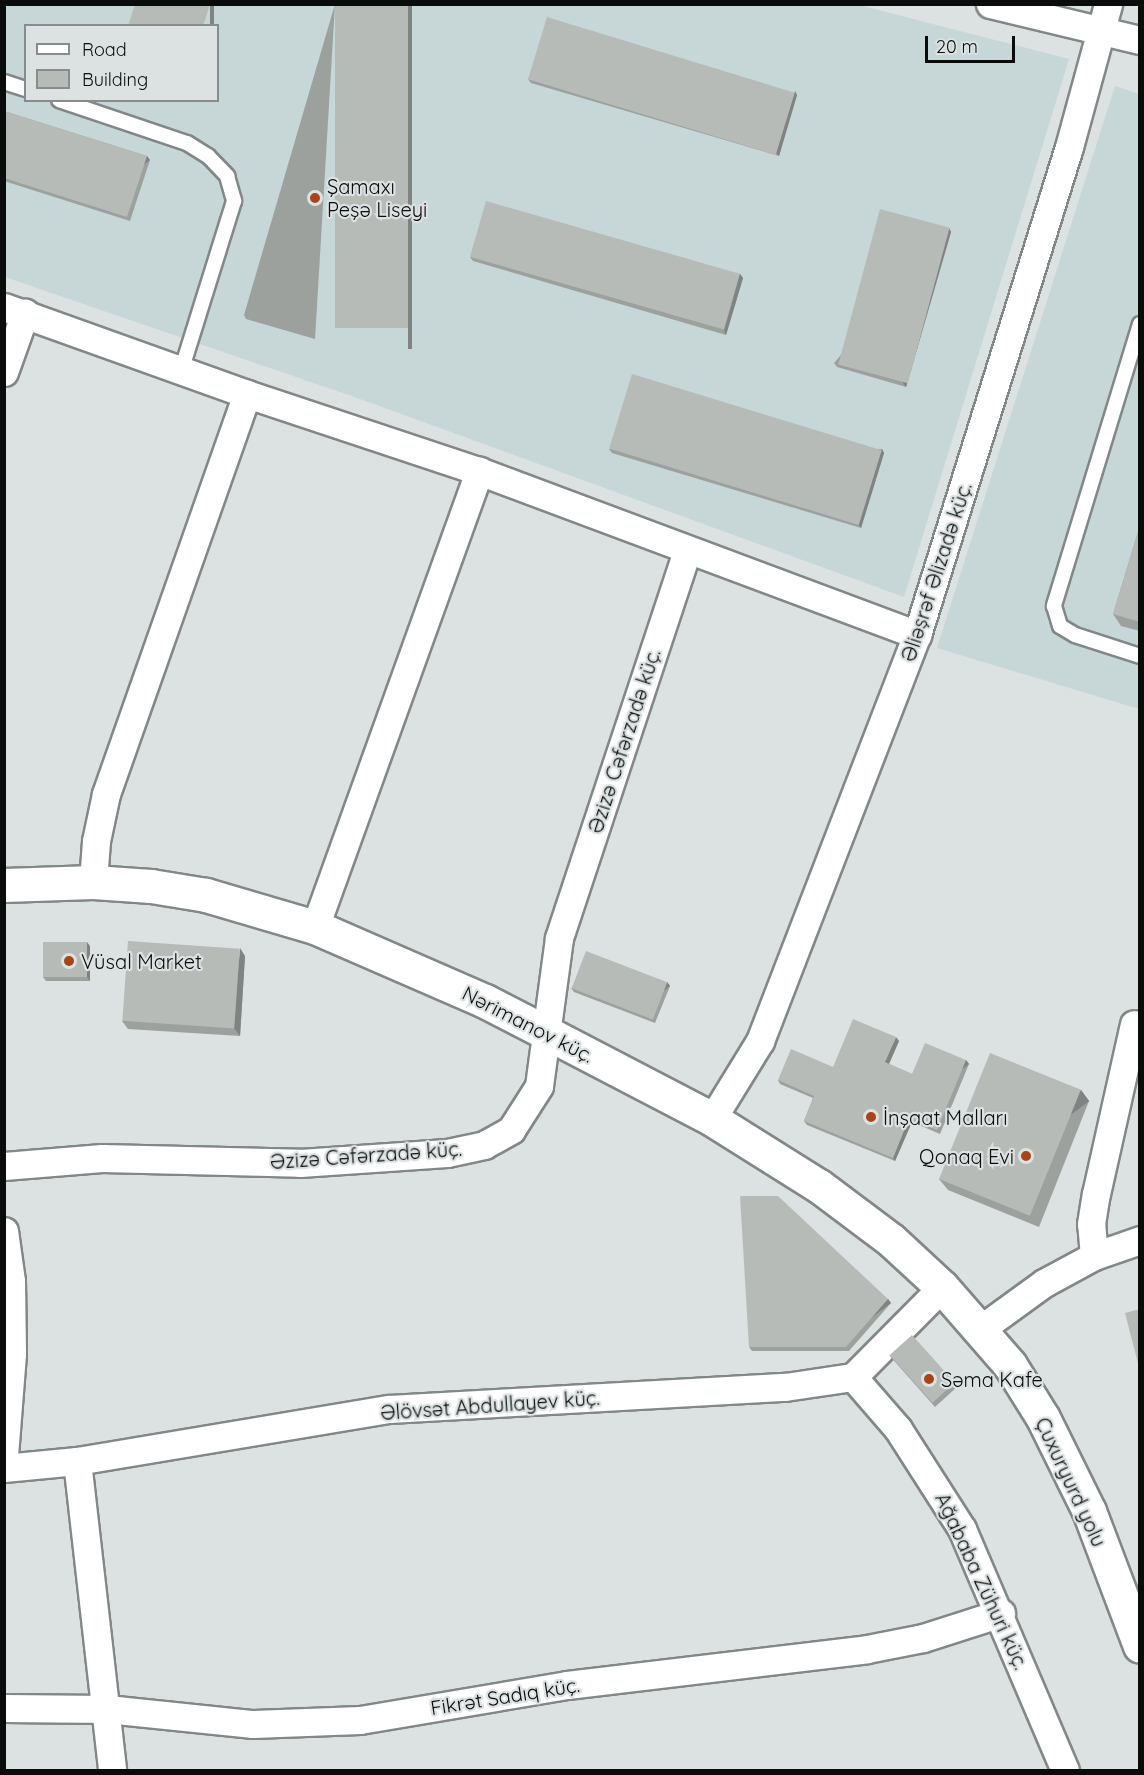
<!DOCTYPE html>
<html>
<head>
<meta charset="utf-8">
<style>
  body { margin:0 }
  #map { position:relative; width:1144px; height:1775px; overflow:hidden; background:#dce1e1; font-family:Quicksand,sans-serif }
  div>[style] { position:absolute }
  .built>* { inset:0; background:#c7d6d6 }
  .roads { filter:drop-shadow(2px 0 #828787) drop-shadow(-2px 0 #828787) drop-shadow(0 2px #828787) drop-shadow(0 -2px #828787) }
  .lane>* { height:14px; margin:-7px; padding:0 7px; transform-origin:7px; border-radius:7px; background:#fff }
  .street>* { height:27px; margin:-13.5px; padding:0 13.5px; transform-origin:13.5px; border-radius:13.5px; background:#fff }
  .secondary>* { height:33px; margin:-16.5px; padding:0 16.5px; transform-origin:16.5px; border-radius:16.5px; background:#fff }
  .wall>* { inset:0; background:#9da19e }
  .shaded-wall>* { inset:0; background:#7f8381; transform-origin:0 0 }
  .building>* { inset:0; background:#b6bbb8; transform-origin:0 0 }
  .dots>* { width:16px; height:16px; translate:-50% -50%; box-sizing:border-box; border:3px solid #dce1e1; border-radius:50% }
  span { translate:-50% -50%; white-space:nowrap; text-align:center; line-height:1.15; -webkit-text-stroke:4.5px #dce1e1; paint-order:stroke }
  .poi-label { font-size:20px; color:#0a0c0c }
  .left { translate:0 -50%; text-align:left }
  .right { translate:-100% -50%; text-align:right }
  .street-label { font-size:20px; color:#0a0c0c }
  .frame { position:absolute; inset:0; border:6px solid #0a0c0c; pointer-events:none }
  .legend { position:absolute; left:24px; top:24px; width:195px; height:78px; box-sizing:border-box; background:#dce1e1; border:2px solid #888c8c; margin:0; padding:8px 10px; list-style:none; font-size:18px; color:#0a0c0c }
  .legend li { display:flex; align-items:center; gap:12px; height:30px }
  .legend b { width:30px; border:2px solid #888c8c }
  .scale { position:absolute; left:925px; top:36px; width:90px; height:27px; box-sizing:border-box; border:3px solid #0a0c0c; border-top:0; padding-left:8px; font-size:18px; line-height:21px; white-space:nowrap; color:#0a0c0c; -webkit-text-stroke:4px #dce1e1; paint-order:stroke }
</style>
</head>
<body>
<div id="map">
  <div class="built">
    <i style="clip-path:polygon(evenodd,5px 5px,859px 5px,1069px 59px,904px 597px,363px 400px,5px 277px,5px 5px,26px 26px,218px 26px,218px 100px,26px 100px,26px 26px)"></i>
    <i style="clip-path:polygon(1115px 86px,1139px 94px,1139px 709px,937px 648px)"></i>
  </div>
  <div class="roads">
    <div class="lane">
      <i style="left:4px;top:82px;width:23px;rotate:18deg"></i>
      <i style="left:59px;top:100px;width:135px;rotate:18.6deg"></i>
      <i style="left:187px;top:143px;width:25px;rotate:32deg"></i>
      <i style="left:208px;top:156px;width:28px;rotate:46deg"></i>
      <i style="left:227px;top:176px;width:26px;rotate:74deg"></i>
      <i style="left:234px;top:201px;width:178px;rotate:107.3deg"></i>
      <i style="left:1140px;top:324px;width:295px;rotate:107deg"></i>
      <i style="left:1054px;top:606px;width:21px;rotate:73deg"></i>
      <i style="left:1060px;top:626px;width:17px;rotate:31deg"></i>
      <i style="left:1075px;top:635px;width:68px;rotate:17.9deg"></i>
    </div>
    <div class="street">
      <i style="left:990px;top:4px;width:154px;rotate:13.5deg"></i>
      <i style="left:4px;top:307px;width:258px;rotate:19.7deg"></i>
      <i style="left:247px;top:394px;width:244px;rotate:18.4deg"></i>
      <i style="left:479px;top:471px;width:468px;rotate:20.5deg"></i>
      <i style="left:4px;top:372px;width:63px;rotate:-70.4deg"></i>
      <i style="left:93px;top:882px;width:41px;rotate:-85.8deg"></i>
      <i style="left:96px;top:841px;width:48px;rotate:-78deg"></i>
      <i style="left:106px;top:794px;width:424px;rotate:-70.6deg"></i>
      <i style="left:315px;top:927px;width:485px;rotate:-70.2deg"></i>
      <i style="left:712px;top:1119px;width:92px;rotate:-58.4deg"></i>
      <i style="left:760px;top:1041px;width:435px;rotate:-68.9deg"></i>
      <i style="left:917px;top:635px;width:511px;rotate:-72.7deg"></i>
      <i style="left:1069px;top:147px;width:148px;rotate:-74.7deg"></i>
      <i style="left:4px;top:1166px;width:98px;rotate:-4.7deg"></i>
      <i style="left:102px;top:1158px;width:198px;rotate:1.4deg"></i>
      <i style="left:300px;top:1163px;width:147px;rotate:-3.9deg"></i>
      <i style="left:447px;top:1153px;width:38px;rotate:-12deg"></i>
      <i style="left:484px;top:1145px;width:31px;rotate:-29deg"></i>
      <i style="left:511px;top:1130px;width:52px;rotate:-57.5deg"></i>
      <i style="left:539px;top:1086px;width:149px;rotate:-82.3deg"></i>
      <i style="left:559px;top:938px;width:408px;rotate:-71.7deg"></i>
      <i style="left:4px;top:1231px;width:50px;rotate:82deg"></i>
      <i style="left:11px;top:1281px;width:73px;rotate:89.2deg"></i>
      <i style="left:12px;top:1354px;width:102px;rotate:94.5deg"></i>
      <i style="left:1094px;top:1256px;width:32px;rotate:-95deg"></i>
      <i style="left:1091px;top:1224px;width:30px;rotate:-81deg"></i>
      <i style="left:1096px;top:1194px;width:174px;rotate:-77.4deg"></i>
      <i style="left:982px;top:1328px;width:77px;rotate:-36deg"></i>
      <i style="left:1044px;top:1283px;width:57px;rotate:-28.4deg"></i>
      <i style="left:1094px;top:1256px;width:49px;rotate:-19.2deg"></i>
      <i style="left:853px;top:1377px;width:69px;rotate:49.1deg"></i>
      <i style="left:898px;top:1429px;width:119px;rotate:57.4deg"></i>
      <i style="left:962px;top:1529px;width:262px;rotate:66.9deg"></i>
      <i style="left:77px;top:1461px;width:311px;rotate:83.5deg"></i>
      <i style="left:4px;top:1468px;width:73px;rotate:-5.5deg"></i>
      <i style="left:77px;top:1461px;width:316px;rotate:-9.5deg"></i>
      <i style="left:389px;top:1409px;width:397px;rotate:-3.2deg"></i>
      <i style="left:785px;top:1387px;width:69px;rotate:-8.4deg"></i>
      <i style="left:853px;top:1377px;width:127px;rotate:-45.3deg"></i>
      <i style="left:4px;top:1708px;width:103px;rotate:0.6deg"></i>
      <i style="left:107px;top:1709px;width:147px;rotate:5.9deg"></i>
      <i style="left:253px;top:1724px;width:107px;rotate:-2.1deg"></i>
      <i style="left:360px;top:1720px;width:210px;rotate:-9.6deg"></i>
      <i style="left:567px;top:1685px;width:302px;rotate:-6.8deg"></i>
      <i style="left:867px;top:1649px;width:57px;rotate:-11.1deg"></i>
      <i style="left:923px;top:1638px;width:82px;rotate:-17.8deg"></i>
    </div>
    <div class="secondary">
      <i style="left:4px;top:885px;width:89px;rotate:-1.9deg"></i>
      <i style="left:93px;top:882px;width:58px;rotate:3.9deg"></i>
      <i style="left:151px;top:886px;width:56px;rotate:9.3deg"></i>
      <i style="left:206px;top:895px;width:114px;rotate:16.4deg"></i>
      <i style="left:315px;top:927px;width:185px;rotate:23.5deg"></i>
      <i style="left:485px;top:1001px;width:72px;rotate:27.3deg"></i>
      <i style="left:549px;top:1034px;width:184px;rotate:27.5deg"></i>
      <i style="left:712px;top:1119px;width:126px;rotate:32.1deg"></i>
      <i style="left:819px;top:1186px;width:90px;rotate:36.9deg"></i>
      <i style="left:891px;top:1240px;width:69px;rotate:42.7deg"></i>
      <i style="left:942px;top:1287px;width:103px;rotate:48.9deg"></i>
      <i style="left:1010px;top:1365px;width:62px;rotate:58.1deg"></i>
      <i style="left:1043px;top:1418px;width:104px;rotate:63.7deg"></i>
      <i style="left:1089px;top:1511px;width:144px;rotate:69.3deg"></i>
    </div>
  </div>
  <div class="wall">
    <i style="clip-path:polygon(335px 4px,315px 339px,246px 319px,244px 315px)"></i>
    <i style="clip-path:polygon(528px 79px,797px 95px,779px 156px,531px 83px)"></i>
    <i style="clip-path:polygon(4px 111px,147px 156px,150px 160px,130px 221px,4px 181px)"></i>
    <i style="clip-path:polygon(949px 228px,951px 232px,906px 387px,837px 367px,834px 363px)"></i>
    <i style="clip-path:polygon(470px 257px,740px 274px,743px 278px,726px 335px,473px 261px)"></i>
    <i style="clip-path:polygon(609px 449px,882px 449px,884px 453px,861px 528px,612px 453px)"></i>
    <i style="clip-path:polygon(1140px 525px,1140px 631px,1121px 626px,1113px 614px)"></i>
    <i style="clip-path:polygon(90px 946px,90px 981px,46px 981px,43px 977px)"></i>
    <i style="clip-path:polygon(245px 956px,240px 1036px,128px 1029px,122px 1021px)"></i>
    <i style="clip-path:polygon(667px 982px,670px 986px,655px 1023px,574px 992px,571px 988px)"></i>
    <i style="clip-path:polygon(899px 1041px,889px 1064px,912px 1074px,966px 1060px,969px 1064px,940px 1134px,912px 1122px,895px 1161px,807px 1125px,804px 1121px,813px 1098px,780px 1084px,778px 1080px,833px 1067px)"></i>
    <i style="clip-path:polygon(1081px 1090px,1089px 1101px,1039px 1227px,948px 1190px,939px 1179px)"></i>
    <i style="clip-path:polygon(888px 1299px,891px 1303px,849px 1351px,752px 1351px,749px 1347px)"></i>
    <i style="clip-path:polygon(889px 1355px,955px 1383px,957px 1387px,935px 1407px)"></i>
  </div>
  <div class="shaded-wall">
    <i style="left:210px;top:4px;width:4px;height:23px"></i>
    <i style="left:408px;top:4px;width:4px;height:345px"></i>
    <i style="clip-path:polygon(795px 91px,797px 95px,779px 156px,776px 153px)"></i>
    <i style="left:147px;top:156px;width:5px;height:64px;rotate:53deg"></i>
    <i style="clip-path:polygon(949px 228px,951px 232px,906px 387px,903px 383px)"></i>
    <i style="clip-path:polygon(740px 274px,743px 278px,726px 335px,724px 331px)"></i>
    <i style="clip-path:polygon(882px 449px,884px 453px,861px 528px,858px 524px)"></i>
    <i style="clip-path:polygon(87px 942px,90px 946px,90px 981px,87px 977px)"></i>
    <i style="clip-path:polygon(240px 948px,245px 956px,240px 1036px,234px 1028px)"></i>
    <i style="left:667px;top:982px;width:5px;height:40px;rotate:53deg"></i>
    <i style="clip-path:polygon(896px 1037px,899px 1041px,888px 1066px,885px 1062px)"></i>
    <i style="left:966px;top:1060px;width:5px;height:76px;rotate:53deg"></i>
    <i style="left:1081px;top:1090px;width:14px;height:135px;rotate:54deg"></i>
    <i style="clip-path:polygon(909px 1118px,912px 1122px,895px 1161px,893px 1158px)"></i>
    <i style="left:888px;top:1299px;width:5px;height:64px;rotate:53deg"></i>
  </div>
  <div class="building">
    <i style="clip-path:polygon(135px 4px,210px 4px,203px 26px,128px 26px)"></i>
    <i style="left:335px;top:4px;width:73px;height:324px"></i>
    <i style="left:547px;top:17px;width:259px;height:65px;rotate:17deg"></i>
    <i style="clip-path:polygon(4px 111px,147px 156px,127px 217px,4px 178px)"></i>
    <i style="left:486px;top:201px;width:264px;height:58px;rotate:16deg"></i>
    <i style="left:880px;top:209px;width:72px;height:161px;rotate:15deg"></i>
    <i style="left:632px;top:374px;width:261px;height:78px;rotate:17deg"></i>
    <i style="clip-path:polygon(1140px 525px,1140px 622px,1113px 614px)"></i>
    <i style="left:128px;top:941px;width:112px;height:80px;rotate:4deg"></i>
    <i style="left:43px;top:942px;width:44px;height:35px"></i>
    <i style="left:586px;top:951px;width:87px;height:40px;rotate:21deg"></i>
    <i style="clip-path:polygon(853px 1019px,896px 1037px,885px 1062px,912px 1074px,925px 1043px,966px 1060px,937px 1130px,909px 1118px,893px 1158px,804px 1121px,814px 1096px,778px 1080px,791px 1049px,833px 1067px)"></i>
    <i style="left:990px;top:1053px;width:98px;height:136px;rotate:22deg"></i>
    <i style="clip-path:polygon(740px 1196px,778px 1196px,888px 1299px,846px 1347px,749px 1347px)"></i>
    <i style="clip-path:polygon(1140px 1309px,1140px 1371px,1125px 1313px)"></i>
    <i style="left:912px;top:1335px;width:64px;height:30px;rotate:48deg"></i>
  </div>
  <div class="dots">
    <i style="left:315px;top:198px;background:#a9431a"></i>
    <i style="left:69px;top:961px;background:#a9431a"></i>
    <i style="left:871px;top:1117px;background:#a9431a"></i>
    <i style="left:1026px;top:1156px;background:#a9431a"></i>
    <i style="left:929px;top:1379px;background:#a9431a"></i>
  </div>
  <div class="poi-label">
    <span class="left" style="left:327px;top:198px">Şamaxı<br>Peşə Liseyi</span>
    <span class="left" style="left:81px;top:961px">Vüsal Market</span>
    <span class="left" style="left:883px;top:1117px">İnşaat Malları</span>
    <span class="right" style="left:1014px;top:1156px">Qonaq Evi</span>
    <span class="left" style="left:941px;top:1379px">Səma Kafe</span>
  </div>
  <div class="street-label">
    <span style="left:936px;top:572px;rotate:-72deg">Əliəşrəf Əlizadə küç.</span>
    <span style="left:624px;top:741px;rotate:-72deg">Əzizə Cəfərzadə küç.</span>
    <span style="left:528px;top:1024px;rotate:27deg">Nərimanov küç.</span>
    <span style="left:366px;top:1155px;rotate:-4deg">Əzizə Cəfərzadə küç.</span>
    <span style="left:490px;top:1405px;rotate:-4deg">Əlövsət Abdullayev küç.</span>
    <span style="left:1071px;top:1482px;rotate:65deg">Çuxuryurd yolu</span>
    <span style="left:982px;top:1581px;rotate:65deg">Ağababa Zühuri küç.</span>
    <span style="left:505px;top:1696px;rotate:-9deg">Fikrət Sadıq küç.</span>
  </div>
  <div class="frame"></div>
  <ul class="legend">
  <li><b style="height:8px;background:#fff"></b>Road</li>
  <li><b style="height:16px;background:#b6bbb8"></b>Building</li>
  </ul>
  <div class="scale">20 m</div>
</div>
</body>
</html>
